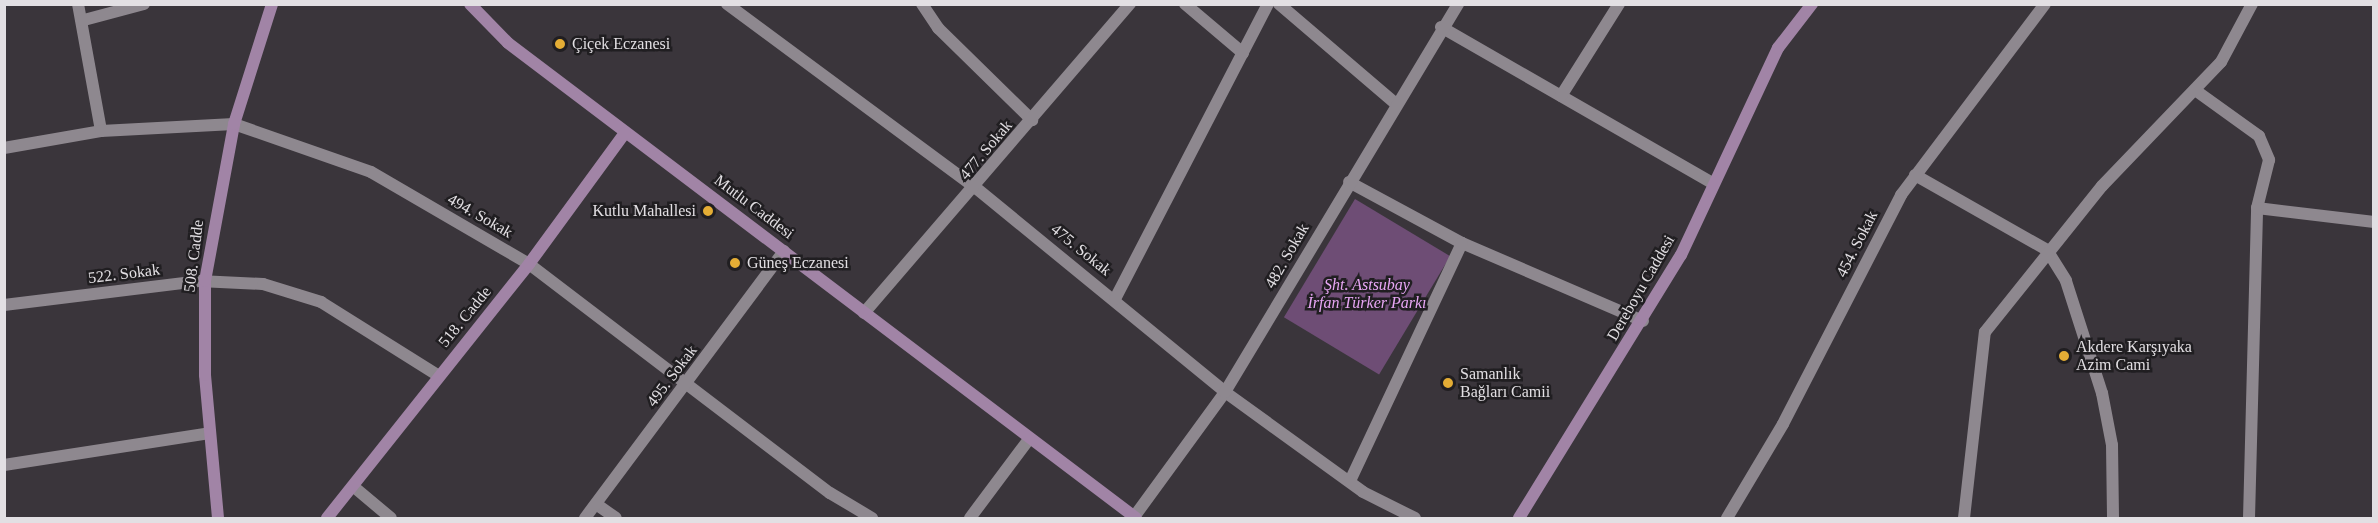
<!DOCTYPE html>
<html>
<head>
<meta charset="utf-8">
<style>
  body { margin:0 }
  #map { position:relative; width:2378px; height:523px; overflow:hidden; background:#3a353b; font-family:"Times New Roman",serif }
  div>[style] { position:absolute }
  .green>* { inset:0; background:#6e4d75; transform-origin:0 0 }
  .street>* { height:12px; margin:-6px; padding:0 6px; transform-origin:6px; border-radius:6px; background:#8e888f }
  .secondary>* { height:12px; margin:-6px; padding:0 6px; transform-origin:6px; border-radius:6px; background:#a184a6 }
  .dots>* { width:16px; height:16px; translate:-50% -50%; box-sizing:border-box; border:3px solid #201e21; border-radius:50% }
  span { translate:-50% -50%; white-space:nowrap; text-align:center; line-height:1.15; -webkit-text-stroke:5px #201e21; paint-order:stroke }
  .poi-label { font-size:16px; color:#e2dfe3 }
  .left { translate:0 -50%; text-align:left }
  .right { translate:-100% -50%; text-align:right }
  .street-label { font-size:16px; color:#e2dfe3 }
  .park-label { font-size:16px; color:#e7a6f4; font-style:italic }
  .frame { position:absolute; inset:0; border:6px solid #e2dfe3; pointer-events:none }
</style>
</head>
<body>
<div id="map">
  <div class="green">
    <i style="left:1355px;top:199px;width:111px;height:138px;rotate:31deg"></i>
  </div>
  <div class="street">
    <i style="left:78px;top:4px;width:129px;rotate:79.7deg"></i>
    <i style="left:727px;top:4px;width:310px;rotate:36.5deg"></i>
    <i style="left:976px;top:188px;width:322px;rotate:39.3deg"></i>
    <i style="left:1225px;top:392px;width:170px;rotate:35.9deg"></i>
    <i style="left:1363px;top:492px;width:58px;rotate:26.6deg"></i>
    <i style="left:922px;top:4px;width:29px;rotate:56deg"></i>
    <i style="left:938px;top:28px;width:132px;rotate:44.4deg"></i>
    <i style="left:1185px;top:4px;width:76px;rotate:40.2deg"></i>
    <i style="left:1279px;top:4px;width:153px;rotate:40.5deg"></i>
    <i style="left:84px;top:20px;width:62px;rotate:-14.9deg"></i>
    <i style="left:1441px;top:27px;width:311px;rotate:29.9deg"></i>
    <i style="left:2195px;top:90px;width:79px;rotate:35.7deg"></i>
    <i style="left:2259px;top:136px;width:26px;rotate:67deg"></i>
    <i style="left:2269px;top:160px;width:49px;rotate:104deg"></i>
    <i style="left:1561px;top:96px;width:109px;rotate:-57.8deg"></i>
    <i style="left:4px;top:148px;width:98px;rotate:-9.9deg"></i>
    <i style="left:101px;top:131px;width:133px;rotate:-3deg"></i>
    <i style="left:234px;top:124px;width:145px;rotate:19.3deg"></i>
    <i style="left:371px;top:172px;width:183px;rotate:30.2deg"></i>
    <i style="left:529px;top:264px;width:378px;rotate:37.3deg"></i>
    <i style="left:830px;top:493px;width:49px;rotate:30.8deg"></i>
    <i style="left:1915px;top:175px;width:152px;rotate:29.6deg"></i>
    <i style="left:2047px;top:250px;width:36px;rotate:58deg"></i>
    <i style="left:2066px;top:281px;width:118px;rotate:72.2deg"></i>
    <i style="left:2102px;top:393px;width:53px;rotate:79.1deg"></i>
    <i style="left:2112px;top:445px;width:73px;rotate:89.2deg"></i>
    <i style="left:1349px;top:182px;width:128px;rotate:28.4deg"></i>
    <i style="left:1462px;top:243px;width:197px;rotate:23.3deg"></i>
    <i style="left:1115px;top:299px;width:332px;rotate:-62.6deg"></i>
    <i style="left:4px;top:305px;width:196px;rotate:-7deg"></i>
    <i style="left:199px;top:281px;width:64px;rotate:2.7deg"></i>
    <i style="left:263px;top:284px;width:61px;rotate:17.2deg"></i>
    <i style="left:321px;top:302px;width:139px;rotate:32.1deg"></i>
    <i style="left:864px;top:313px;width:408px;rotate:-49.3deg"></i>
    <i style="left:4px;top:465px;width:208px;rotate:-8.8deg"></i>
    <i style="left:1350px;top:481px;width:263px;rotate:-64.8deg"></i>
    <i style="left:354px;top:487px;width:48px;rotate:40deg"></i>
    <i style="left:596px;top:504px;width:24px;rotate:35deg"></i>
    <i style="left:1134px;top:517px;width:155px;rotate:-53.9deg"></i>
    <i style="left:1225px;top:392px;width:453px;rotate:-59deg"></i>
    <i style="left:585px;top:518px;width:333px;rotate:-53.3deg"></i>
    <i style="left:970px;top:518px;width:99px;rotate:-53.2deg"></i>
    <i style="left:1727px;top:518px;width:109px;rotate:-59.2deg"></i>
    <i style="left:1783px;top:424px;width:258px;rotate:-62.7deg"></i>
    <i style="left:1901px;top:195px;width:239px;rotate:-53deg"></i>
    <i style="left:1964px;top:518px;width:187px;rotate:-83.6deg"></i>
    <i style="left:1985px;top:332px;width:187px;rotate:-51.3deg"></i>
    <i style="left:2102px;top:186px;width:172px;rotate:-46.2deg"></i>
    <i style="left:2221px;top:62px;width:66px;rotate:-61.9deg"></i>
    <i style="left:2249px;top:518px;width:310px;rotate:-88.5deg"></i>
    <i style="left:2257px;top:208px;width:118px;rotate:6.8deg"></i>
  </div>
  <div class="secondary">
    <i style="left:470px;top:4px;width:54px;rotate:45.7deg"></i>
    <i style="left:508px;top:43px;width:787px;rotate:37.1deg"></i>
    <i style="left:218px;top:518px;width:144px;rotate:-95.2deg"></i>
    <i style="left:205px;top:375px;width:94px;rotate:-90deg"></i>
    <i style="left:205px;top:281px;width:160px;rotate:-79.5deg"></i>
    <i style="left:234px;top:124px;width:126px;rotate:-72.4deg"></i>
    <i style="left:327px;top:518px;width:325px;rotate:-51.5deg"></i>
    <i style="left:529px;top:264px;width:162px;rotate:-53.8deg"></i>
    <i style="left:1519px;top:518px;width:309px;rotate:-58.4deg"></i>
    <i style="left:1681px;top:255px;width:229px;rotate:-64.9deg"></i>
    <i style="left:1778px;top:48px;width:56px;rotate:-52.3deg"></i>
  </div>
  <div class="dots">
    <i style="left:560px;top:44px;background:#e4ad35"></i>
    <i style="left:708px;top:211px;background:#e4ad35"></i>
    <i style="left:735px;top:263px;background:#e4ad35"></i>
    <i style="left:2064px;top:356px;background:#e4ad35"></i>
    <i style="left:1448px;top:383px;background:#e4ad35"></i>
  </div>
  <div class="poi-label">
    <span class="left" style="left:572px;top:44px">Çiçek Eczanesi</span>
    <span class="right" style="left:696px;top:211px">Kutlu Mahallesi</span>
    <span class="left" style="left:747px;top:263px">Güneş Eczanesi</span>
    <span class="left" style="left:2076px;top:356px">Akdere Karşıyaka<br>Azim Cami</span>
    <span class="left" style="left:1460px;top:383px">Samanlık<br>Bağları Camii</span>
  </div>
  <div class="street-label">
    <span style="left:986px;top:150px;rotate:-50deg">477. Sokak</span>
    <span style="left:754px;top:207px;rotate:37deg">Mutlu Caddesi</span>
    <span style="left:480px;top:216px;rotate:30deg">494. Sokak</span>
    <span style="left:1857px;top:244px;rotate:-63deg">454. Sokak</span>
    <span style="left:1081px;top:250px;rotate:39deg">475. Sokak</span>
    <span style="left:194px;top:256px;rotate:-83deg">508. Cadde</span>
    <span style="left:1287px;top:256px;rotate:-60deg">482. Sokak</span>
    <span style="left:124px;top:274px;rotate:-7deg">522. Sokak</span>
    <span style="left:1641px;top:288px;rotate:-60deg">Dereboyu Caddesi</span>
    <span style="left:465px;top:317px;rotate:-51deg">518. Cadde</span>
    <span style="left:672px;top:376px;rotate:-53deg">495. Sokak</span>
  </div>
  <div class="park-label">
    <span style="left:1367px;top:294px">Şht. Astsubay<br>İrfan Türker Parkı</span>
  </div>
  <div class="frame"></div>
</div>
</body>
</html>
